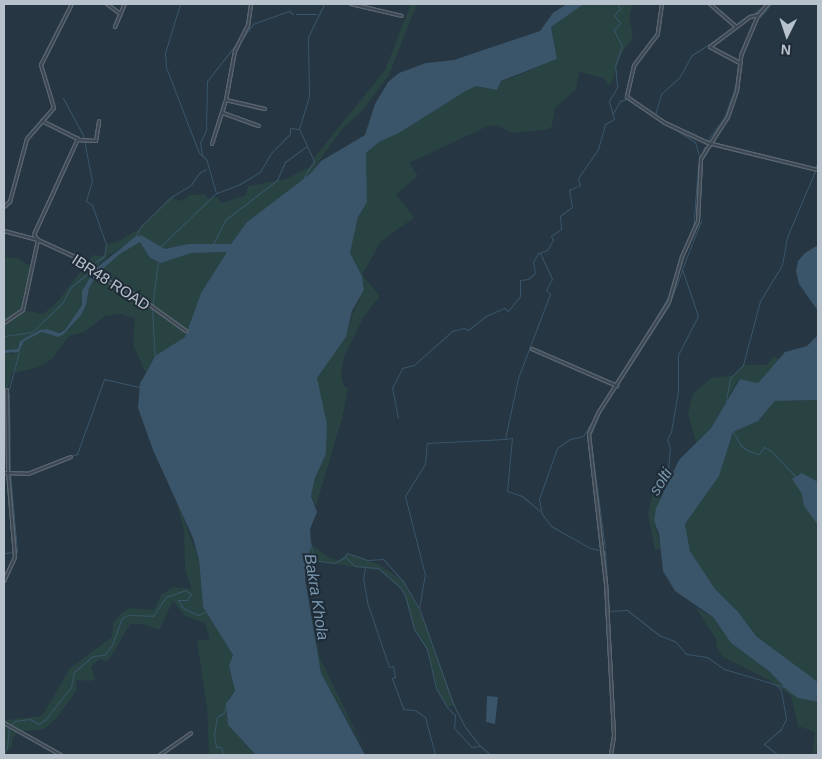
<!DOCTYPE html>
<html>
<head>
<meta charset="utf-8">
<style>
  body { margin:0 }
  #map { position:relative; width:822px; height:759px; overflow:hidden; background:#263642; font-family:Arial,sans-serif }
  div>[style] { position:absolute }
  .green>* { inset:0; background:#284342 }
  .water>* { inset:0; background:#3a5569 }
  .stream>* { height:1px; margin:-0.5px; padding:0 0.5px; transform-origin:0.5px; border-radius:0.5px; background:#3a5569 }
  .roads { filter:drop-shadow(1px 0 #59656f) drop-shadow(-1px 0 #59656f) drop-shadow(0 1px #59656f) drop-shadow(0 -1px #59656f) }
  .street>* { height:2px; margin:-1px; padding:0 1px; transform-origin:1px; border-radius:1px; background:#3b4752 }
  span { translate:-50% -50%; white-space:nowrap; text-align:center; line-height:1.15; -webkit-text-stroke:4px #1f2c37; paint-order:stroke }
  .street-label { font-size:15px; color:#b8c2cc }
  .water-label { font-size:16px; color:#7897af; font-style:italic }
  .frame { position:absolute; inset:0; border:5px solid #b8c2cc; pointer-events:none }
  .north { position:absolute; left:762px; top:10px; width:50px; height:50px; -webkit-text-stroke:4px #1f2c37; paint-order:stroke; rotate:184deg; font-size:14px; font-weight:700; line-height:20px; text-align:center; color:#b8c2cc }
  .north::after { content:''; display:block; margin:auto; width:18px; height:22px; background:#b8c2cc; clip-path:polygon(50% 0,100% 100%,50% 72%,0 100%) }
</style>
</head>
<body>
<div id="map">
  <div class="green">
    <i style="clip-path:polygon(411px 4px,417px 4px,389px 75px,362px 111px,342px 129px,310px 174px,247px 222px,231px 244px,188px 244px,165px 249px,141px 235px,109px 255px,95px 269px,82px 291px,82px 305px,65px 330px,55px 333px,47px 329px,21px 341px,18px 349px,4px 350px,4px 257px,18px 258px,31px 267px,23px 310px,43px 314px,58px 301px,93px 255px,104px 256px,106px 244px,117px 242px,139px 229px,171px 197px,181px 201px,190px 195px,204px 194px,209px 199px,217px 197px,222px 203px,246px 195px,248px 186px,286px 179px,313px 165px,313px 159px,385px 70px)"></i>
    <i style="clip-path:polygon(584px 4px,633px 4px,629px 17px,633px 37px,622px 53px,611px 83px,608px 86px,604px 78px,579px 72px,576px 89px,555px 108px,552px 126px,549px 129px,512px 133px,497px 125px,488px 126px,409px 163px,418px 176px,396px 194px,414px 218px,381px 241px,362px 275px,380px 296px,364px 316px,344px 357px,341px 375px,344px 387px,348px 387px,343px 415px,316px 506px,311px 496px,315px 478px,326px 454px,327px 433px,317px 378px,346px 337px,353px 312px,364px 291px,364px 284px,350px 253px,358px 217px,367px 202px,366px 153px,379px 142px,399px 133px,464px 92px,476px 86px,497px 90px,501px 82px,557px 59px,551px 27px)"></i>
    <i style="clip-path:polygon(140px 242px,150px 258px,161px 263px,191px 253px,228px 252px,201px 293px,185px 337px,155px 356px,146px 373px,133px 345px,135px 318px,121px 314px,105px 316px,84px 332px,69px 336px,52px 359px,36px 368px,12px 373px,7px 390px,4px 389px,4px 353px,13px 354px,24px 341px,42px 332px,54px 336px,70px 329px,86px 305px,89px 288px,98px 273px,120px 254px)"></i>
    <i style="clip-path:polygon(773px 356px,779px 359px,758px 383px,739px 379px,711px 428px,696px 442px,688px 414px,693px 394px,711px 378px,735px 375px,743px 365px,767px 365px)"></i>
    <i style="clip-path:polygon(818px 400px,817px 539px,818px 682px,756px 636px,739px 613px,715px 589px,690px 551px,685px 524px,719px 476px,733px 432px,758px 421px,775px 401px)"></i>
    <i style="clip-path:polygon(652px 495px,660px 498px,654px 521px,661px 548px,655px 550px,648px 514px)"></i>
    <i style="clip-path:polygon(176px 499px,199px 560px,203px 607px,233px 655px,229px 665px,235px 691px,229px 698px,228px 725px,256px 755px,209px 755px,207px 708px,197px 641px,210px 639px,205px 623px,185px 616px,173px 601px,159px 630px,143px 624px,130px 624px,110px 658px,106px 661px,100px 659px,91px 667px,95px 679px,91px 681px,76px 680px,77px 690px,56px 719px,44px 729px,18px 732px,12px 740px,12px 746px,4px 755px,5px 720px,42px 716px,70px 668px,112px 637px,113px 623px,120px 614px,129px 608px,154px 610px,161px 595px,174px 587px,192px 589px,185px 570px,184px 530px)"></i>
    <i style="clip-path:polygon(311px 544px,328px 557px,339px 561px,347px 553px,378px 564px,403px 581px,423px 617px,455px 706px,446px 706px,436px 688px,427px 649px,414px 629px,405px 595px,400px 587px,379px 568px,375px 570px,319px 562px,309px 553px)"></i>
    <i style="clip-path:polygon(305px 575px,320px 658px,367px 755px,321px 673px)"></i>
    <i style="clip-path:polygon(695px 607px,713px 617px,731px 643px,770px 672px,788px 691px,818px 702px,818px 747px,815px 755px,812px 755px,815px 732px,798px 726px,791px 696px,771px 681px,723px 657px,717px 648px,716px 639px)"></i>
  </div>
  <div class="water">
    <i style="clip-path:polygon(584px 4px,551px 27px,557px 59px,501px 81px,497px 90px,476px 86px,464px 92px,399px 133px,379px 142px,366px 153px,367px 202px,358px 217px,350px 253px,362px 276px,364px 290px,352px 311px,346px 337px,317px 378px,327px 424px,326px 454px,315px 478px,311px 496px,317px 512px,310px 529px,311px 544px,305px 579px,321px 673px,365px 755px,256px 755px,228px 725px,226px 704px,235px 691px,229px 665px,233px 655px,203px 607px,199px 560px,193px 538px,153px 450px,138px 408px,140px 383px,146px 373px,155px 356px,185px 337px,201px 293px,227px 252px,191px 253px,161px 263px,150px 258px,140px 242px,120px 254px,98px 273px,89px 288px,86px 305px,81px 315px,64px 334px,58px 337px,42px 332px,24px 341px,19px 352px,4px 353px,4px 350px,18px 349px,20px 341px,40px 330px,47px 329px,59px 333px,65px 330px,82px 305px,82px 291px,95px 269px,135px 237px,141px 235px,165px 249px,188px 244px,231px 244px,247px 222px,310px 174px,321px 161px,365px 135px,375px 104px,388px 82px,399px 73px,426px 63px,454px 60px,540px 31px,553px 13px,565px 5px)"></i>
    <i style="clip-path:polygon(818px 245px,818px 311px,799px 284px,796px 271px,798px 261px,805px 253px)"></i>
    <i style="clip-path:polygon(818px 335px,818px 400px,775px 401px,758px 421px,733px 432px,719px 476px,685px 524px,690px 551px,715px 589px,739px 613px,756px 636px,818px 682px,818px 702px,798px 698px,788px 691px,770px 672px,731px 643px,713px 617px,675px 591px,663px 571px,659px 534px,654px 521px,656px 508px,679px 460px,711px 428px,740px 379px,758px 383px,785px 352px,807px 346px)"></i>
    <i style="clip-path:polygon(802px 473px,818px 482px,818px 525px,804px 506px,802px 494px,792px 479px)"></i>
    <i style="clip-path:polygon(487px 696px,498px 697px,495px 724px,486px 722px)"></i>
  </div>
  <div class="stream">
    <i style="left:296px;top:14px;width:21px"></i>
    <i style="left:751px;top:16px;width:19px;rotate:-39deg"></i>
    <i style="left:760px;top:17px;width:17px;rotate:-50deg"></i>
    <i style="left:242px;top:39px;width:19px;rotate:-54deg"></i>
    <i style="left:253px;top:24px;width:38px;rotate:-20deg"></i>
    <i style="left:289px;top:11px;width:5px;rotate:37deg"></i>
    <i style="left:739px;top:61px;width:47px;rotate:-70deg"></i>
    <i style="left:737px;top:79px;width:16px;rotate:-86deg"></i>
    <i style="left:734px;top:88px;width:8px;rotate:-67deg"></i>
    <i style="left:63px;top:98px;width:42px;rotate:61.6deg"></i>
    <i style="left:83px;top:135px;width:47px;rotate:78.9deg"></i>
    <i style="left:92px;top:181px;width:21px;rotate:107deg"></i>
    <i style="left:86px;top:201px;width:7px;rotate:34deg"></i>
    <i style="left:92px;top:205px;width:41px;rotate:70.3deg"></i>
    <i style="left:106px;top:244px;width:12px;rotate:99deg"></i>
    <i style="left:104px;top:256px;width:14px;rotate:144deg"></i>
    <i style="left:613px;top:113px;width:14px;rotate:-60deg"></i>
    <i style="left:620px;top:101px;width:7px;rotate:-16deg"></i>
    <i style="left:627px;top:99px;width:80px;rotate:32.3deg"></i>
    <i style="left:695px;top:142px;width:14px;rotate:73deg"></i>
    <i style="left:655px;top:115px;width:22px;rotate:-74deg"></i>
    <i style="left:661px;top:94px;width:24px;rotate:-42deg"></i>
    <i style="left:679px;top:78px;width:26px;rotate:-61deg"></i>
    <i style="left:692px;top:55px;width:41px;rotate:-32.2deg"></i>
    <i style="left:707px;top:141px;width:29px;rotate:-54deg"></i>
    <i style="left:724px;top:118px;width:30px;rotate:-70deg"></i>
    <i style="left:202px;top:155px;width:12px;rotate:-99deg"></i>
    <i style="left:200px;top:143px;width:14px;rotate:-65deg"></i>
    <i style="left:206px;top:130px;width:49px;rotate:-88.8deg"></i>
    <i style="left:207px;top:81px;width:48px;rotate:-51.7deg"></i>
    <i style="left:816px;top:167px;width:10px;rotate:-79deg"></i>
    <i style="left:304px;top:177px;width:19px;rotate:-58deg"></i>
    <i style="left:314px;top:161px;width:35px;rotate:-115deg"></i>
    <i style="left:299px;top:129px;width:34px;rotate:-73deg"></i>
    <i style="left:309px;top:96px;width:59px;rotate:-91deg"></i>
    <i style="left:308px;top:37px;width:37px;rotate:-64deg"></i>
    <i style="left:217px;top:193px;width:25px;rotate:-21deg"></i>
    <i style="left:240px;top:184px;width:23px;rotate:-31deg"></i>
    <i style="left:260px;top:172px;width:22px;rotate:-60deg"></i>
    <i style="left:271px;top:153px;width:27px;rotate:-45deg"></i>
    <i style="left:290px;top:134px;width:6px;rotate:-90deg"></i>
    <i style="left:290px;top:128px;width:9px;rotate:6deg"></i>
    <i style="left:693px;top:230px;width:64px;rotate:-85.5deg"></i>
    <i style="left:698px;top:166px;width:20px;rotate:-72deg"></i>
    <i style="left:135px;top:237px;width:13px;rotate:-61deg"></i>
    <i style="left:141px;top:226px;width:42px;rotate:-44deg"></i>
    <i style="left:171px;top:197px;width:23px;rotate:-31deg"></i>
    <i style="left:191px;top:185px;width:14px;rotate:-56deg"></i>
    <i style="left:199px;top:173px;width:8px;rotate:-30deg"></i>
    <i style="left:213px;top:244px;width:27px;rotate:-63deg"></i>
    <i style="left:225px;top:220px;width:66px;rotate:-37.6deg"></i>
    <i style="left:277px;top:180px;width:20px;rotate:-66deg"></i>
    <i style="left:285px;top:162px;width:26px;rotate:-36deg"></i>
    <i style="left:160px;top:247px;width:78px;rotate:-44deg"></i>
    <i style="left:216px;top:193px;width:35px;rotate:-106deg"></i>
    <i style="left:206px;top:159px;width:9px;rotate:-139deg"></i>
    <i style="left:199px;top:153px;width:92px;rotate:-111deg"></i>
    <i style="left:166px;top:67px;width:14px;rotate:-94deg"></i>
    <i style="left:165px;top:53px;width:51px;rotate:-73deg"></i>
    <i style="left:540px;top:253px;width:29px;rotate:65deg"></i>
    <i style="left:552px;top:279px;width:13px;rotate:119deg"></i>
    <i style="left:546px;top:290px;width:6px;rotate:45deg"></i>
    <i style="left:550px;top:294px;width:90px;rotate:110.9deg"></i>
    <i style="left:518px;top:378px;width:62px;rotate:102deg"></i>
    <i style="left:505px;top:439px;width:7px;rotate:-8deg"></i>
    <i style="left:512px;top:438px;width:53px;rotate:95.4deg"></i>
    <i style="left:507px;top:491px;width:16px;rotate:18deg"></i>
    <i style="left:522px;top:496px;width:23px;rotate:40deg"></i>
    <i style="left:677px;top:271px;width:33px;rotate:-69deg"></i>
    <i style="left:4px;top:336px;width:28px;rotate:-8deg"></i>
    <i style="left:32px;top:332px;width:42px;rotate:-44deg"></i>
    <i style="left:62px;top:303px;width:18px;rotate:-61deg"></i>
    <i style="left:71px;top:287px;width:27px;rotate:-39deg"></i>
    <i style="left:633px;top:357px;width:75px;rotate:-59.7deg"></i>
    <i style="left:155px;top:359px;width:51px;rotate:-93.4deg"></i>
    <i style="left:152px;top:308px;width:47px;rotate:-82.7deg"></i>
    <i style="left:9px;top:389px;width:38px;rotate:-75deg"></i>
    <i style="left:612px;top:390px;width:54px;rotate:122.2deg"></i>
    <i style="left:583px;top:436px;width:13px;rotate:167deg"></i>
    <i style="left:570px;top:439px;width:16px;rotate:145deg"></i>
    <i style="left:557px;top:448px;width:54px;rotate:109.4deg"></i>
    <i style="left:539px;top:499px;width:15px;rotate:79deg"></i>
    <i style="left:542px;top:514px;width:15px;rotate:53deg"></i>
    <i style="left:551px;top:526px;width:45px;rotate:29.4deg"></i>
    <i style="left:590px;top:548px;width:15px;rotate:11deg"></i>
    <i style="left:605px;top:551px;width:60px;rotate:86.2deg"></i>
    <i style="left:609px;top:611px;width:18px;rotate:-3deg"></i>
    <i style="left:627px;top:610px;width:41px;rotate:38deg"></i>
    <i style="left:659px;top:635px;width:18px;rotate:22deg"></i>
    <i style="left:676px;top:642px;width:16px;rotate:50deg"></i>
    <i style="left:686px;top:654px;width:21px;rotate:8deg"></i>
    <i style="left:707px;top:657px;width:21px;rotate:35deg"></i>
    <i style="left:724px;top:669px;width:63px;rotate:16.7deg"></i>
    <i style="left:9px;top:393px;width:78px;rotate:89.3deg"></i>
    <i style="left:10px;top:471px;width:18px;rotate:6deg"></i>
    <i style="left:28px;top:473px;width:53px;rotate:-21.2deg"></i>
    <i style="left:77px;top:454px;width:80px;rotate:-70.2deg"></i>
    <i style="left:104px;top:379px;width:36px;rotate:13deg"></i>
    <i style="left:726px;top:401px;width:23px;rotate:-80deg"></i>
    <i style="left:730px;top:378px;width:18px;rotate:-45deg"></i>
    <i style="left:743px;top:365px;width:66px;rotate:-75.1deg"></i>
    <i style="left:760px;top:301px;width:42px;rotate:-58.6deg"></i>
    <i style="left:782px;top:265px;width:28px;rotate:-80deg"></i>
    <i style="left:787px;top:237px;width:72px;rotate:-67deg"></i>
    <i style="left:398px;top:418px;width:31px;rotate:-101deg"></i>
    <i style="left:392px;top:388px;width:22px;rotate:-63deg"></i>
    <i style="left:402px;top:368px;width:12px;rotate:-14deg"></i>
    <i style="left:414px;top:365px;width:51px;rotate:-41.8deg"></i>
    <i style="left:452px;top:331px;width:12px;rotate:-14deg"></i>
    <i style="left:464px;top:328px;width:4px;rotate:27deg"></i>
    <i style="left:468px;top:330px;width:23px;rotate:-38deg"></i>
    <i style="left:486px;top:316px;width:20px;rotate:-24deg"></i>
    <i style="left:504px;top:308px;width:5px;rotate:37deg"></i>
    <i style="left:508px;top:311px;width:19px;rotate:-51deg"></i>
    <i style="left:520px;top:296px;width:16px;rotate:-90deg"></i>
    <i style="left:520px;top:280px;width:8px;rotate:-7deg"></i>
    <i style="left:528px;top:279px;width:9px;rotate:-41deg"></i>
    <i style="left:535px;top:273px;width:11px;rotate:-100deg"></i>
    <i style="left:533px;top:262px;width:10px;rotate:-61deg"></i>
    <i style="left:538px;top:253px;width:9px;rotate:-18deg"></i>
    <i style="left:547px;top:250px;width:12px;rotate:-59deg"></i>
    <i style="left:553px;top:240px;width:4px;rotate:-117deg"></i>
    <i style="left:551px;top:236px;width:12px;rotate:-35deg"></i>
    <i style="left:561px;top:229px;width:13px;rotate:-94deg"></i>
    <i style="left:560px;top:216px;width:15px;rotate:-37deg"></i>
    <i style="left:572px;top:207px;width:17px;rotate:-100deg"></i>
    <i style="left:569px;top:190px;width:12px;rotate:-24deg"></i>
    <i style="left:580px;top:185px;width:7px;rotate:-106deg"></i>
    <i style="left:578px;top:178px;width:35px;rotate:-55deg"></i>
    <i style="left:598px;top:149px;width:26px;rotate:-74deg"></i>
    <i style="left:605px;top:124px;width:10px;rotate:-29deg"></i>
    <i style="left:614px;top:119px;width:19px;rotate:-106deg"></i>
    <i style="left:609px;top:101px;width:16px;rotate:-60deg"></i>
    <i style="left:617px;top:87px;width:21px;rotate:-95deg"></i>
    <i style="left:615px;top:66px;width:21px;rotate:-71deg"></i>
    <i style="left:622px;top:46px;width:18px;rotate:-117deg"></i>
    <i style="left:614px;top:30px;width:9px;rotate:-49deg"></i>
    <i style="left:620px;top:23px;width:10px;rotate:-127deg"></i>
    <i style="left:614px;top:15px;width:8px;rotate:-45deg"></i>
    <i style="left:620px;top:9px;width:5px;rotate:-112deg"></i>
    <i style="left:733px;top:432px;width:16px;rotate:60deg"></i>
    <i style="left:741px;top:446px;width:9px;rotate:32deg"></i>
    <i style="left:749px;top:451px;width:10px;rotate:17deg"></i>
    <i style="left:759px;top:454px;width:9px;rotate:-54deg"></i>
    <i style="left:764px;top:447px;width:7px;rotate:27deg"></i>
    <i style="left:770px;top:450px;width:37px;rotate:46deg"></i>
    <i style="left:590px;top:436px;width:26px;rotate:-67deg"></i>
    <i style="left:600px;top:412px;width:125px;rotate:-57.1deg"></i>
    <i style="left:668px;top:307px;width:40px;rotate:-69deg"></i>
    <i style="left:591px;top:443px;width:106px;rotate:82.4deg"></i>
    <i style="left:667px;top:481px;width:33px;rotate:-85deg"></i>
    <i style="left:670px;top:448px;width:9px;rotate:-108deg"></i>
    <i style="left:667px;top:439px;width:8px;rotate:-60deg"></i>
    <i style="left:671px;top:432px;width:42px;rotate:-80.3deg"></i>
    <i style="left:678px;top:391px;width:36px;rotate:-90deg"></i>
    <i style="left:678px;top:355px;width:44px;rotate:-62.9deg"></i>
    <i style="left:698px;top:316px;width:50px;rotate:-108.8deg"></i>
    <i style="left:682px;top:269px;width:52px;rotate:-68.4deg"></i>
    <i style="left:310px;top:541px;width:16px;rotate:79deg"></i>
    <i style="left:313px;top:557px;width:7px;rotate:34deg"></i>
    <i style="left:319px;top:561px;width:15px;rotate:8deg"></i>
    <i style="left:334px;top:563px;width:13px;rotate:-29deg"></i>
    <i style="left:345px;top:557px;width:13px;rotate:42deg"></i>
    <i style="left:355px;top:566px;width:23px;rotate:5deg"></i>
    <i style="left:378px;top:568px;width:29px;rotate:41deg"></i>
    <i style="left:400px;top:587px;width:9px;rotate:58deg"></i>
    <i style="left:405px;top:595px;width:35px;rotate:75deg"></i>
    <i style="left:414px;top:629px;width:24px;rotate:57deg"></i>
    <i style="left:427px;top:649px;width:40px;rotate:77deg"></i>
    <i style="left:436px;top:688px;width:22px;rotate:60deg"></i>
    <i style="left:447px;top:707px;width:11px;rotate:45deg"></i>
    <i style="left:455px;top:715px;width:13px;rotate:94deg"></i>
    <i style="left:454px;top:728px;width:26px;rotate:47deg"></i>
    <i style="left:472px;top:747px;width:8px;rotate:-7deg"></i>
    <i style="left:480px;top:746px;width:14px;rotate:39deg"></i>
    <i style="left:4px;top:553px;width:10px;rotate:-6deg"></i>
    <i style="left:345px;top:557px;width:4px;rotate:-63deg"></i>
    <i style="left:347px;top:553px;width:21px;rotate:19deg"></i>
    <i style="left:367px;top:560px;width:16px;rotate:-4deg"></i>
    <i style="left:383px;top:559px;width:30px;rotate:48deg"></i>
    <i style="left:403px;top:581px;width:30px;rotate:60deg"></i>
    <i style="left:365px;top:568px;width:10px;rotate:101deg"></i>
    <i style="left:363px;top:578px;width:27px;rotate:80deg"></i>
    <i style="left:368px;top:605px;width:65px;rotate:71.3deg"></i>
    <i style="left:389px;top:667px;width:4px;rotate:-14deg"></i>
    <i style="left:393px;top:666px;width:11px;rotate:80deg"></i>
    <i style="left:395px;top:677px;width:3px;rotate:162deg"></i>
    <i style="left:392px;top:678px;width:33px;rotate:70deg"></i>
    <i style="left:403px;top:709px;width:12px;rotate:5deg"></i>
    <i style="left:415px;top:710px;width:12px;rotate:35deg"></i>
    <i style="left:425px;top:717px;width:39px;rotate:75deg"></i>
    <i style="left:8px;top:574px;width:25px;rotate:-69deg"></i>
    <i style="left:17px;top:551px;width:77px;rotate:-95.2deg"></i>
    <i style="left:4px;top:604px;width:1px;rotate:90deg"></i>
    <i style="left:775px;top:684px;width:8px;rotate:45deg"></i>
    <i style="left:781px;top:690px;width:29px;rotate:80deg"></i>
    <i style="left:786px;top:719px;width:11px;rotate:117deg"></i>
    <i style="left:781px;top:729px;width:23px;rotate:139deg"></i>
    <i style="left:764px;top:744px;width:18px;rotate:38deg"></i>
    <i style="left:480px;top:746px;width:24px;rotate:-128deg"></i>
    <i style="left:465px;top:727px;width:29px;rotate:-117deg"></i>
    <i style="left:452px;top:701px;width:99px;rotate:-109.5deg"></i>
    <i style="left:419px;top:608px;width:34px;rotate:-80deg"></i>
    <i style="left:425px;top:575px;width:81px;rotate:-104.2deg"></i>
    <i style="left:405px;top:496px;width:38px;rotate:-58deg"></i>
    <i style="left:425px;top:464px;width:21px;rotate:-85deg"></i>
    <i style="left:427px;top:443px;width:78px;rotate:-2.9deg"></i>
    <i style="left:4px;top:753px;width:6px;rotate:-59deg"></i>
    <i style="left:7px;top:748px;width:22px;rotate:-85deg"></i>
    <i style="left:9px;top:726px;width:8px;rotate:-40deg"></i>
    <i style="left:15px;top:721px;width:15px;rotate:-8deg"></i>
    <i style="left:30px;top:719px;width:9px;rotate:32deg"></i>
    <i style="left:38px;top:724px;width:8px;rotate:-30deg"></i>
    <i style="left:45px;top:720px;width:42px;rotate:-51.8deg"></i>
    <i style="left:71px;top:687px;width:15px;rotate:-79deg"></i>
    <i style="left:74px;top:672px;width:25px;rotate:-40deg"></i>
    <i style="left:93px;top:656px;width:11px;rotate:-5deg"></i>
    <i style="left:104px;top:655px;width:13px;rotate:-51deg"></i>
    <i style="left:112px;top:645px;width:29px;rotate:-70deg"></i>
    <i style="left:122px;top:618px;width:7px;rotate:-27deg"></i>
    <i style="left:128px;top:615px;width:25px;rotate:2deg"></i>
    <i style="left:153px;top:616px;width:23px;rotate:-56deg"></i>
    <i style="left:166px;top:597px;width:20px;rotate:-20deg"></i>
    <i style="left:185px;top:590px;width:7px;rotate:34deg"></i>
    <i style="left:191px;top:594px;width:7px;rotate:124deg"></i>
    <i style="left:187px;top:600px;width:9px;rotate:180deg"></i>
    <i style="left:178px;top:600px;width:9px;rotate:58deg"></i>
    <i style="left:183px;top:608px;width:17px;rotate:25deg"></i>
    <i style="left:198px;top:615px;width:8px;rotate:-23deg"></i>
    <i style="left:223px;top:755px;width:8px;rotate:-104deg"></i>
    <i style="left:221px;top:747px;width:5px;rotate:180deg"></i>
    <i style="left:216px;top:747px;width:12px;rotate:-99deg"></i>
    <i style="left:214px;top:735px;width:18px;rotate:-81deg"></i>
    <i style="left:217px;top:717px;width:8px;rotate:-30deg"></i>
    <i style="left:224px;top:713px;width:12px;rotate:-76deg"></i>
  </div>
  <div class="roads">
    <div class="street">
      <i style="left:107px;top:4px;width:15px;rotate:37deg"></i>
      <i style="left:351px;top:4px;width:52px;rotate:13.2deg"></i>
      <i style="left:662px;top:4px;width:30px;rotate:98deg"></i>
      <i style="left:658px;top:34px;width:40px;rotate:127deg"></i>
      <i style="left:634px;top:66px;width:32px;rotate:103deg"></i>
      <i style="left:627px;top:97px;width:46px;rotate:34.4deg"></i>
      <i style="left:665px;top:123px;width:47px;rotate:24.9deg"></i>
      <i style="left:708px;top:143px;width:113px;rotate:13.8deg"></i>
      <i style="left:710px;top:4px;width:35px;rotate:41deg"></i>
      <i style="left:115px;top:27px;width:25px;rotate:-67deg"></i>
      <i style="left:740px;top:63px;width:34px;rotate:-152deg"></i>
      <i style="left:710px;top:47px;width:50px;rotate:-36.9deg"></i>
      <i style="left:750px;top:17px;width:9px;rotate:-13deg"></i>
      <i style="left:226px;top:100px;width:40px;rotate:13deg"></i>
      <i style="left:223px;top:113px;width:38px;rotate:20deg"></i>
      <i style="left:78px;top:140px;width:18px;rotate:3deg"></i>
      <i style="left:96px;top:141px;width:20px;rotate:-81deg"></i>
      <i style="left:212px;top:144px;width:46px;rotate:-72.3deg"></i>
      <i style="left:226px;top:100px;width:50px;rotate:-79.6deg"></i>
      <i style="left:235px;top:51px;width:28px;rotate:-63deg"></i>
      <i style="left:248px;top:26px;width:22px;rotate:-82deg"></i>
      <i style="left:4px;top:207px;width:8px;rotate:-40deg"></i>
      <i style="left:10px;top:202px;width:65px;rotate:-74.9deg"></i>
      <i style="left:27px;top:139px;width:41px;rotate:-48.9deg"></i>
      <i style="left:54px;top:108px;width:45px;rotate:-106.8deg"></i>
      <i style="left:41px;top:65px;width:68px;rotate:-63.1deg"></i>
      <i style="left:4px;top:231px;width:35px;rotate:15deg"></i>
      <i style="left:38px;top:240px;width:55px;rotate:24.7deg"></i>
      <i style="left:88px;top:263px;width:37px;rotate:41deg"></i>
      <i style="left:116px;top:287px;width:22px;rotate:22deg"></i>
      <i style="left:136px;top:295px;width:62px;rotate:35.8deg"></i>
      <i style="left:4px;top:323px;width:23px;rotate:-34deg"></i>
      <i style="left:23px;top:310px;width:72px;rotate:-77.9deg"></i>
      <i style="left:38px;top:240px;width:6px;rotate:-129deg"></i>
      <i style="left:34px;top:235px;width:106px;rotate:-65.4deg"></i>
      <i style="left:78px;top:139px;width:40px;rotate:-153.4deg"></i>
      <i style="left:532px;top:349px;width:93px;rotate:23.5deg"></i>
      <i style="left:4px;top:473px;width:24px;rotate:2deg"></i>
      <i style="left:28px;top:474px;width:46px;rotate:-21.6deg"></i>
      <i style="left:4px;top:581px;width:26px;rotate:-65deg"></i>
      <i style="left:15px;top:557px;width:85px;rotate:-94.7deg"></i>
      <i style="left:8px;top:472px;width:82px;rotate:-90.7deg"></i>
      <i style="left:4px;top:723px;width:65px;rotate:29.3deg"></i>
      <i style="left:160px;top:755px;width:38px;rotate:-35deg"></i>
      <i style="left:611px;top:755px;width:20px;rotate:-81deg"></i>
      <i style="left:614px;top:735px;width:151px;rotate:-93deg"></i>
      <i style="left:606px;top:584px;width:151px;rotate:-96.5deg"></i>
      <i style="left:589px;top:434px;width:24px;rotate:-66deg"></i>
      <i style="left:599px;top:412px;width:130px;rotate:-57.5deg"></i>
      <i style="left:669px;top:302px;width:47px;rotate:-73.9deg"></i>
      <i style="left:682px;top:257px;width:39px;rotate:-66deg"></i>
      <i style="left:698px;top:221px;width:62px;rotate:-87.2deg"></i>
      <i style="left:701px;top:159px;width:50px;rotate:-57.3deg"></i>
      <i style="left:728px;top:117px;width:28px;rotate:-71deg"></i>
      <i style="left:737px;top:91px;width:35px;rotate:-83deg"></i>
      <i style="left:741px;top:56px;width:43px;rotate:-67deg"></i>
      <i style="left:758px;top:16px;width:16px;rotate:-50deg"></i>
    </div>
  </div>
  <div class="street-label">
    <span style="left:111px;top:282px;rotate:33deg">IBR48 ROAD</span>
  </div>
  <div class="water-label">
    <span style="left:661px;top:482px;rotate:-58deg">solti</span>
    <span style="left:316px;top:597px;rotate:81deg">Bakra Khola</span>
  </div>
  <div class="frame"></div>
  <div class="north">N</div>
</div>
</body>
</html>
